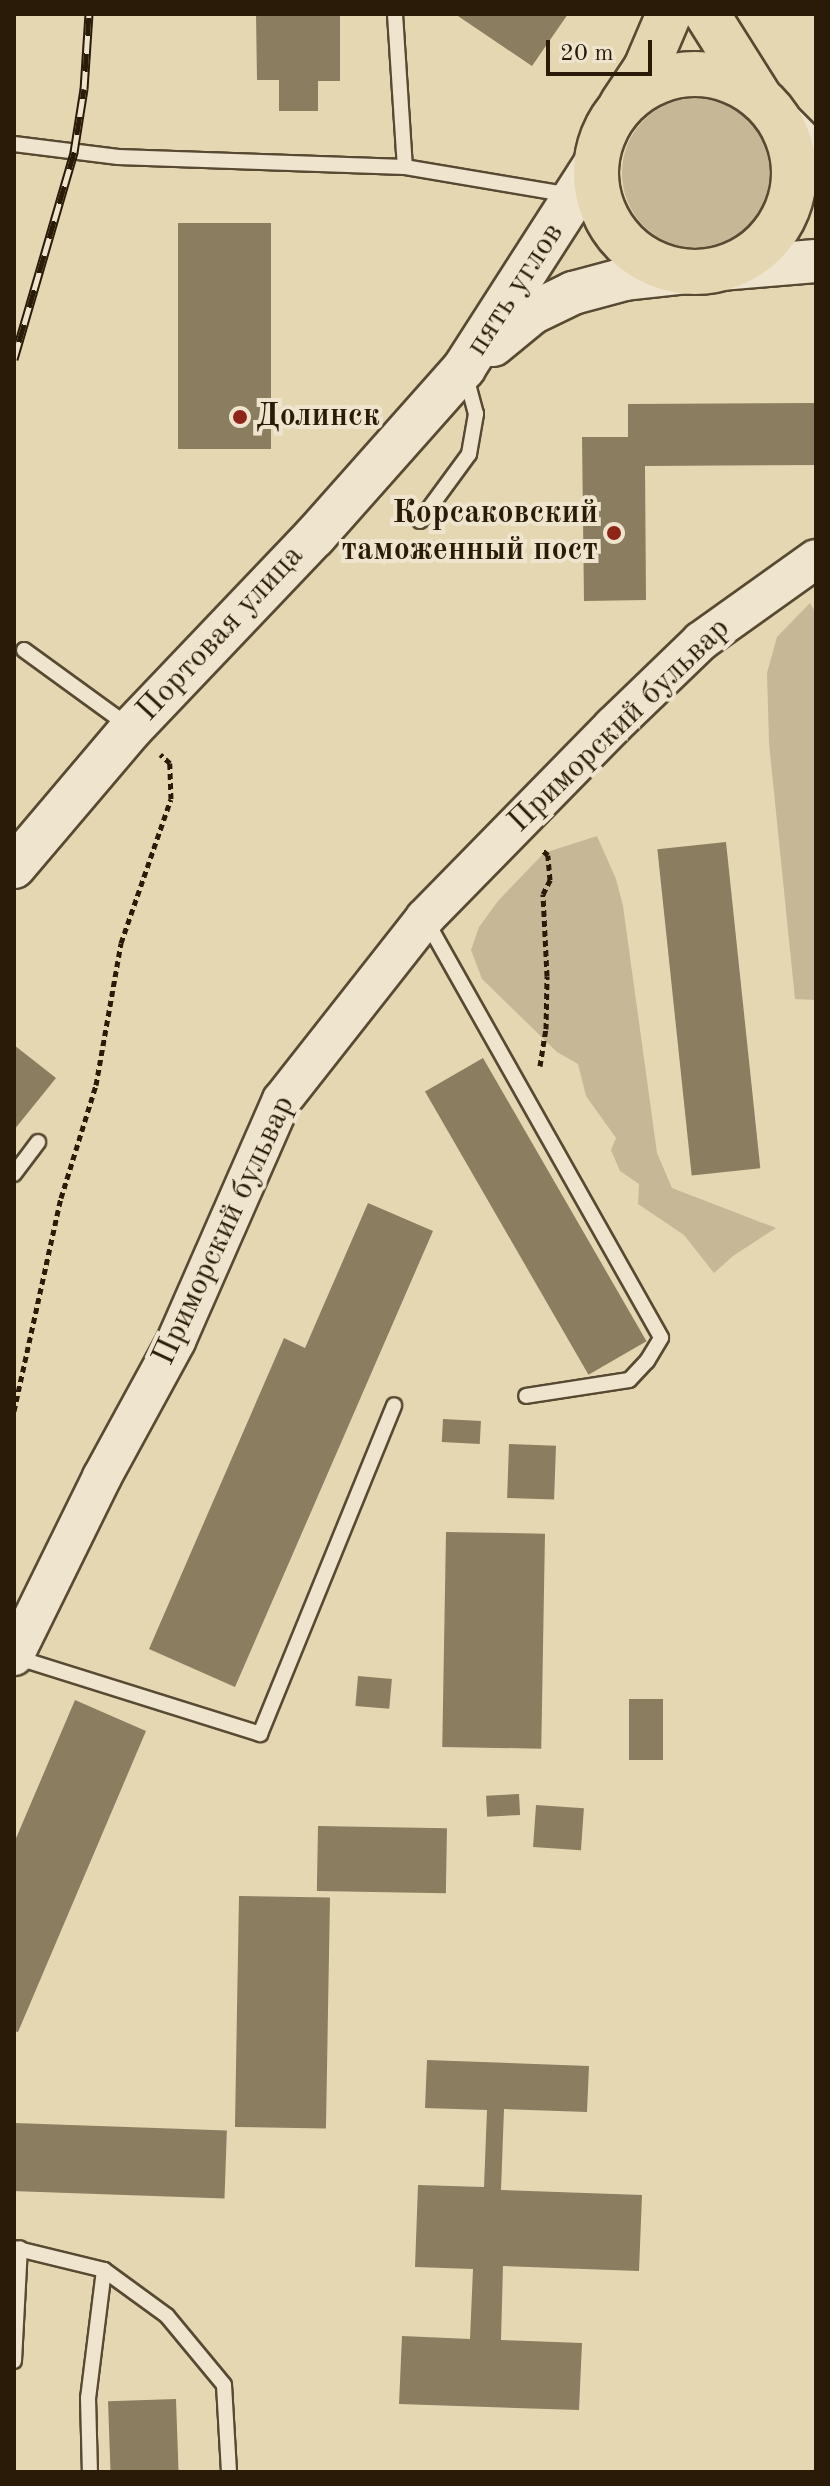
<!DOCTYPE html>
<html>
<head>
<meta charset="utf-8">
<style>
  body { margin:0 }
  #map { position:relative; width:830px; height:2486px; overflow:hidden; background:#e6d7b3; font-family:"Old Standard TT",serif }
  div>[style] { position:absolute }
  .green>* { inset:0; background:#c6b796 }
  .round { border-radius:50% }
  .building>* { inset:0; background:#8b7d60; transform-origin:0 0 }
  .path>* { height:5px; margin-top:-2.5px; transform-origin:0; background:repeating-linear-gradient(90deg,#291b07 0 6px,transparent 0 10px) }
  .roads { filter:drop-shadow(2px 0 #584a32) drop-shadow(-2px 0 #584a32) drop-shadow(0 2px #584a32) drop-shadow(0 -2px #584a32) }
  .service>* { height:14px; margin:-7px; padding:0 7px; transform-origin:7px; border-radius:7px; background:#efe5ce }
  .tertiary>* { height:38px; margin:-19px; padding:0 19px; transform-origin:19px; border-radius:19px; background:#efe5ce }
  .secondary>* { height:42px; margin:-21px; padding:0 21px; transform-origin:21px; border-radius:21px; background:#efe5ce }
  .primary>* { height:44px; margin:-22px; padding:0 22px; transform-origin:22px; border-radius:22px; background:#e6d7b3 }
  .primary>.ring { margin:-22px; padding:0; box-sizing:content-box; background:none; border:44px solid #e6d7b3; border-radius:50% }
  .rail>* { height:9px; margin-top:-4.5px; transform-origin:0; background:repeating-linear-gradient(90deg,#efe5ce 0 18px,#291b07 0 36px); box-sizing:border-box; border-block:2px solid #291b07 }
  .dots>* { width:22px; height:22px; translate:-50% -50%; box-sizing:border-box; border:4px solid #efe5ce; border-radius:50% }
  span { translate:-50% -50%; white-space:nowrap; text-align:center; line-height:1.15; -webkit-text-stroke:8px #efe5ce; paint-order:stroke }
  .street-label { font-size:32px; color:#291b07 }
  .poi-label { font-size:32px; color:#291b07; font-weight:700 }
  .left { translate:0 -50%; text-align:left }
  .right { translate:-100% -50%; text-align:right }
  .frame { position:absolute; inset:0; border:16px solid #291b07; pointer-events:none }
  .scale { position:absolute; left:546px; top:40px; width:106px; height:36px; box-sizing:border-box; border:4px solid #291b07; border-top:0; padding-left:10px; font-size:24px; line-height:28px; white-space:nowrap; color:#291b07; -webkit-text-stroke:6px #efe5ce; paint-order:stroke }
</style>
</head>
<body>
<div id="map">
  <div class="green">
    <i class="round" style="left:622px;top:98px;width:150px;height:150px"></i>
    <i style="clip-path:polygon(810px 603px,816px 613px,816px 1000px,795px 999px,769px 743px,767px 673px,777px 637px)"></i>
    <i style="clip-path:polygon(597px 836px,616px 879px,623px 906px,657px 1153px,672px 1188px,776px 1228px,733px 1256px,714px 1273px,684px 1235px,638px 1204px,639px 1184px,620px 1171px,611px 1150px,616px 1138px,586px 1096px,578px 1064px,557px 1052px,482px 979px,471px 950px,479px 927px,498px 901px,544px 853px)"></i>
  </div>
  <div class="building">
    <i style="clip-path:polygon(256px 14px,340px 14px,340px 81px,318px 81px,318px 111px,279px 111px,279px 80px,257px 80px)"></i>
    <i style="clip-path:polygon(455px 14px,568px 14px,532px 66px)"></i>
    <i style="left:178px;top:223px;width:93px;height:226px"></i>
    <i style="clip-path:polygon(816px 403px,816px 465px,645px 466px,646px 600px,584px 601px,582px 437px,628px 437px,628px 404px)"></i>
    <i style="left:726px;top:842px;width:328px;height:69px;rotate:84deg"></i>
    <i style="clip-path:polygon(14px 1045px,56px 1078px,14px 1130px)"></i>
    <i style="left:483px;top:1058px;width:327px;height:67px;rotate:60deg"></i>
    <i style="clip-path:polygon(368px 1203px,433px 1231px,235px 1687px,149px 1649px,284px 1338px,305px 1348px)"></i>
    <i style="left:443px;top:1419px;width:38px;height:23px;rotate:3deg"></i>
    <i style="left:509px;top:1444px;width:47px;height:54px;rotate:2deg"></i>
    <i style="left:446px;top:1532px;width:99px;height:215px;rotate:1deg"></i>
    <i style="left:358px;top:1676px;width:34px;height:30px;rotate:5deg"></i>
    <i style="left:629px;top:1699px;width:34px;height:61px"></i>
    <i style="clip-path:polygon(75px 1700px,146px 1731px,18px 2032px,14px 2031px,14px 1843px)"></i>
    <i style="left:519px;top:1794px;width:21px;height:33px;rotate:87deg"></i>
    <i style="left:536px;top:1805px;width:48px;height:42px;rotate:4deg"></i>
    <i style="left:318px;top:1826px;width:129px;height:65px;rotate:1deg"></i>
    <i style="left:239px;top:1896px;width:91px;height:231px;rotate:1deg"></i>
    <i style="clip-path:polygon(427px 2060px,589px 2066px,587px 2112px,504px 2109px,501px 2190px,642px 2195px,639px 2271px,503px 2266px,501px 2340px,582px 2343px,579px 2410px,399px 2404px,402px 2336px,470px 2339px,473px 2269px,415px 2267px,418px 2185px,484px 2187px,487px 2110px,425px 2108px)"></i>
    <i style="left:14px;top:2123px;width:213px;height:68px;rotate:2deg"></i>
    <i style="left:176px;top:2399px;width:73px;height:68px;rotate:88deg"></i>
  </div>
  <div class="path">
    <i style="left:540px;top:1066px;width:37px;rotate:-81deg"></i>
    <i style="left:546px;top:1029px;width:53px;rotate:-88.9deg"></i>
    <i style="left:547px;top:976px;width:82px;rotate:-92.8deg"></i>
    <i style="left:543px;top:894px;width:16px;rotate:-63deg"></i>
    <i style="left:550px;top:880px;width:25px;rotate:-95deg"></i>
    <i style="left:548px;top:855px;width:9px;rotate:-139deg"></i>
    <i style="left:14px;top:1411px;width:218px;rotate:-77.6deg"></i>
    <i style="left:61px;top:1198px;width:118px;rotate:-72.8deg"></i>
    <i style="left:96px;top:1085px;width:144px;rotate:-80deg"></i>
    <i style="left:121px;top:943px;width:152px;rotate:-70.9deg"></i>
    <i style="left:171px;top:799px;width:36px;rotate:-92deg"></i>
    <i style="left:170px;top:763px;width:13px;rotate:-138deg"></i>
  </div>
  <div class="roads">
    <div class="service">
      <i style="left:395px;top:14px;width:153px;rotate:86.3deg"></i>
      <i style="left:14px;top:144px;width:105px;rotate:7.1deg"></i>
      <i style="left:118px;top:157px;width:287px;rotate:2deg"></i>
      <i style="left:405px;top:167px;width:167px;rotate:9.6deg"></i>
      <i style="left:420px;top:521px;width:83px;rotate:-53.8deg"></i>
      <i style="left:469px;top:454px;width:41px;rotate:-80.1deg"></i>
      <i style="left:476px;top:414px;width:38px;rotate:-105deg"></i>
      <i style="left:24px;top:650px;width:131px;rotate:36deg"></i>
      <i style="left:427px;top:922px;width:477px;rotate:60.6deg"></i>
      <i style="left:661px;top:1338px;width:27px;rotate:121deg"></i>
      <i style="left:647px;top:1361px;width:26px;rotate:133deg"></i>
      <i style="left:629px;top:1380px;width:104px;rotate:171.2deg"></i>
      <i style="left:14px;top:1174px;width:40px;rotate:-53deg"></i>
      <i style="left:15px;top:1657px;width:257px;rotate:17.4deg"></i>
      <i style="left:260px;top:1734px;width:355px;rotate:-67.8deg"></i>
      <i style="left:14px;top:2248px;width:93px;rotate:13.7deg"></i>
      <i style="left:104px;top:2270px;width:129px;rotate:97.1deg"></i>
      <i style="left:88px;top:2398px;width:74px;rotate:88.5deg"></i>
      <i style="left:104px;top:2270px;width:78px;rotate:36.1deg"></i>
      <i style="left:167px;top:2316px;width:89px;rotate:50.4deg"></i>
      <i style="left:224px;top:2385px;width:87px;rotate:86.7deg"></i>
      <i style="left:14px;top:2361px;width:113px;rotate:-87deg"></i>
    </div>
    <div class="tertiary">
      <i style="left:14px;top:1656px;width:199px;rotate:-63.8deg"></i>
      <i style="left:102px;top:1477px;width:155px;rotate:-61.4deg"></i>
      <i style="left:176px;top:1341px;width:263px;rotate:-66.3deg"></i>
      <i style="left:282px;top:1100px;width:231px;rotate:-51.8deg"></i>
      <i style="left:425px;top:918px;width:269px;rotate:-45.6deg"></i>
      <i style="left:613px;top:726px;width:122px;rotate:-44deg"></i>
      <i style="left:701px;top:641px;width:141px;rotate:-35.5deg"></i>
    </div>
    <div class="secondary">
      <i style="left:783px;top:124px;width:47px;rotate:45deg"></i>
      <i style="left:720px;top:269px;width:96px;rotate:-4.8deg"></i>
      <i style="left:493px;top:345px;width:50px;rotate:-39.4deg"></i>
      <i style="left:532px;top:313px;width:46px;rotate:-26deg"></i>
      <i style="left:573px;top:293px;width:54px;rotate:-15.1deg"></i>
      <i style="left:625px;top:279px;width:62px;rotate:-6.4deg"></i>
      <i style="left:14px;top:867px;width:182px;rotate:-49.7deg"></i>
      <i style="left:132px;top:728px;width:265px;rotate:-46.4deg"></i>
      <i style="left:315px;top:536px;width:225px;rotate:-48.4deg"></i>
      <i style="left:464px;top:368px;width:245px;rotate:-57.3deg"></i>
    </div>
    <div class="primary">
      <i style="left:707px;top:14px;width:96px;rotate:57.8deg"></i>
      <i class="ring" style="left:596px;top:74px;width:154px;height:154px"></i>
      <i style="left:622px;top:104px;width:43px;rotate:-56.3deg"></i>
      <i style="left:646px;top:68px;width:59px;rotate:-66.9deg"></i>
    </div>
  </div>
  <div class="rail">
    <i style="left:14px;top:359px;width:216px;rotate:-73.8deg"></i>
    <i style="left:74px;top:152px;width:64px;rotate:-81deg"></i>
    <i style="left:84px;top:89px;width:75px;rotate:-86.2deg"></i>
  </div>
  <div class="dots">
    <i style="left:240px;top:417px;background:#8f2418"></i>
    <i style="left:614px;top:533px;background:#8f2418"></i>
  </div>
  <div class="street-label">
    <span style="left:516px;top:290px;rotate:-57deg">пять углов</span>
    <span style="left:221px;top:634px;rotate:-47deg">Портовая улица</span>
    <span style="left:620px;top:726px;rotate:-44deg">Приморский бульвар</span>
    <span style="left:225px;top:1231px;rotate:-65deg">Приморский бульвар</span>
  </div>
  <div class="poi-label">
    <span class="left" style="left:256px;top:417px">Долинск</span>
    <span class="right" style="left:598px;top:533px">Корсаковский<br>таможенный пост</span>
  </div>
  <div class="frame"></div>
  <div class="scale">20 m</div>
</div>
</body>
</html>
